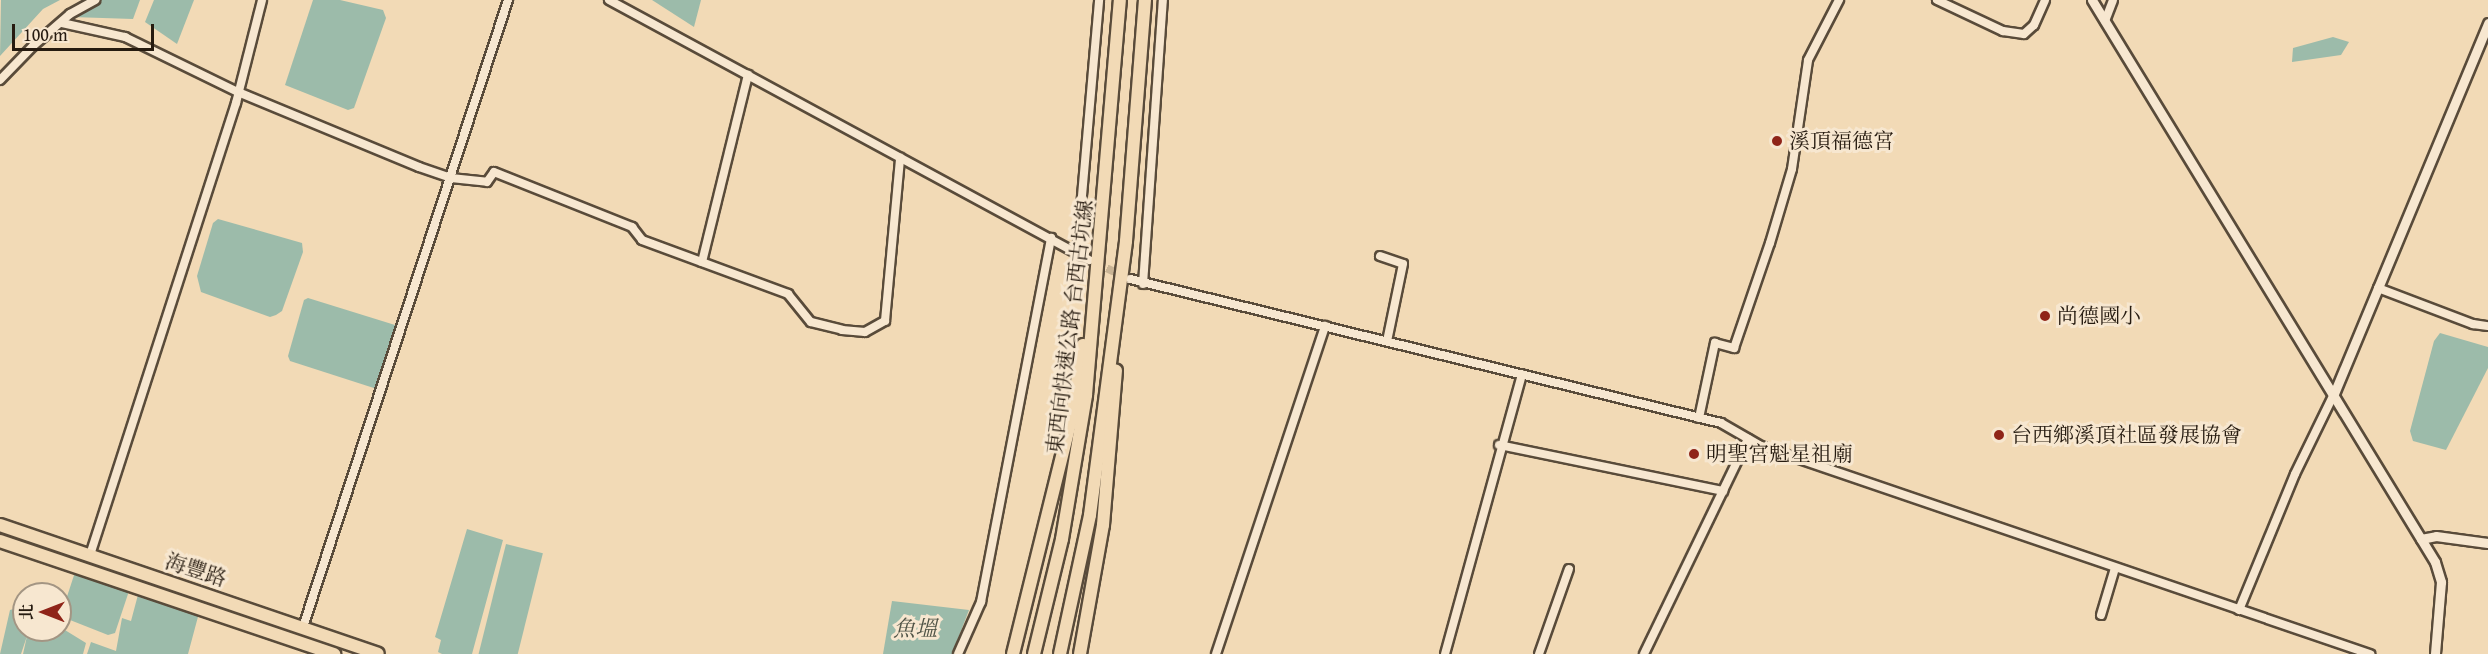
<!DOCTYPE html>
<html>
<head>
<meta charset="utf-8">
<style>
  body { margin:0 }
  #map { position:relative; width:2488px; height:654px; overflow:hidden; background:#f2dab6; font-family:"Gentium Book Plus","Noto Serif TC",serif }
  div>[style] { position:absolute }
  .water>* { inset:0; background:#9cbbaa; transform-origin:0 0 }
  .minor-tunnel>* { height:8px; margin-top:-4px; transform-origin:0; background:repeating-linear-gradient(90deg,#c9b495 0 8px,transparent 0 12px) }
  .roads { filter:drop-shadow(2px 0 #594b3a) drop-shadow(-2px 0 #594b3a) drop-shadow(0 2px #594b3a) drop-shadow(0 -2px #594b3a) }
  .minor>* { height:8px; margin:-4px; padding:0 4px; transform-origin:4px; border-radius:4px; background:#f7e7d0 }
  .tertiary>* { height:9px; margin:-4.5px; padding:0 4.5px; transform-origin:4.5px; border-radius:4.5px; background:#f7e7d0 }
  .primary>* { height:12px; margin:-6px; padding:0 6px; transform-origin:6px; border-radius:6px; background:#f2dab6 }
  .trunk>* { height:12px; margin:-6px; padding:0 6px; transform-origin:6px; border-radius:6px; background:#f2dab6 }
  .dots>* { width:16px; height:16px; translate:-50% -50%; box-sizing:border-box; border:3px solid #f7e7d0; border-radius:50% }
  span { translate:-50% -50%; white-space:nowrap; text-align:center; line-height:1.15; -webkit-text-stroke:6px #f7e7d0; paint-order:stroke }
  .poi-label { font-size:21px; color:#261b10 }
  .left { translate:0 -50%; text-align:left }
  .street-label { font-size:21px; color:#261b10 }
  .water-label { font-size:22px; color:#4f5346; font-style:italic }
  .north { position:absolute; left:12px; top:582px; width:60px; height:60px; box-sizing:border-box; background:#f7e7d0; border:2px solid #a39583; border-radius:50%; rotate:270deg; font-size:16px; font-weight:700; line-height:24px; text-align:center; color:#261b10 }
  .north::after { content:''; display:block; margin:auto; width:21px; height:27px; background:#8f2418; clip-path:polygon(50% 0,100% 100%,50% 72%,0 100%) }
  .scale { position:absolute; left:12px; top:24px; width:142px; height:27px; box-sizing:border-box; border:3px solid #261b10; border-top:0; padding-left:8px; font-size:18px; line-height:21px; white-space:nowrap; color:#261b10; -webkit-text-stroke:4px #f7e7d0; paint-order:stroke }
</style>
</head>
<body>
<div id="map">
  <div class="water">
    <i style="clip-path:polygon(60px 0,43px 9px,0 56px,1px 0)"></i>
    <i style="clip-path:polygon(98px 0,140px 0,133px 19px,72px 17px)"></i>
    <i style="clip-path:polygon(154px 0,194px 0,177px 44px,145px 22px)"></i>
    <i style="clip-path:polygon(313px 0,340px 0,383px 10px,386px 18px,354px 108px,348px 110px,285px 85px)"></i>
    <i style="clip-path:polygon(652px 0,701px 0,694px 27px)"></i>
    <i style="clip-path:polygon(2333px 37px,2349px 42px,2341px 55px,2292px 62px,2293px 48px)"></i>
    <i style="clip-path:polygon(218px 219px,302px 243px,303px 252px,282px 311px,276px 315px,270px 317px,201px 292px,197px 276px,213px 223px)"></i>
    <i style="clip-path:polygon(308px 298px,395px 325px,399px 339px,380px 390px,290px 361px,288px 356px,304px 300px)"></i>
    <i style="clip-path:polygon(2440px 333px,2488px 347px,2488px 368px,2446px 450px,2413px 441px,2410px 431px,2434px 341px)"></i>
    <i style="clip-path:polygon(467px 529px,503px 540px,472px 654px,442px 654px,438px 652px,441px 640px,435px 637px)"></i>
    <i style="left:506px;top:544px;width:38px;height:114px;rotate:14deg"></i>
    <i style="clip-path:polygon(77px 566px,127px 585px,128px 594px,115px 633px,108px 635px,70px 620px,62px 612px)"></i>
    <i style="clip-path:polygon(139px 591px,199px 613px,188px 654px,87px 654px,91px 642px,116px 651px,122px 618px,131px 621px)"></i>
    <i style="clip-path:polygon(892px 601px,969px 610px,952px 654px,883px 654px)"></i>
    <i style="clip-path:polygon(24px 606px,24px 630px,60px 627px,86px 643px,83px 654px,23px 654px,27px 636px,21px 654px,0 654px,10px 610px)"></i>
  </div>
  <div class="minor-tunnel">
    <i style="left:1096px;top:263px;width:30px;rotate:26deg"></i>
  </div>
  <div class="roads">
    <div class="minor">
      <i style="left:609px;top:0;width:546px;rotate:28.44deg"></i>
      <i style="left:1937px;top:0;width:73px;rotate:25.2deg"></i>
      <i style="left:2003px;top:31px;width:21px;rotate:8deg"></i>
      <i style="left:2024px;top:34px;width:13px;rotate:-42deg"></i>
      <i style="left:2034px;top:25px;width:27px;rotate:-66deg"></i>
      <i style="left:2105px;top:21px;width:22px;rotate:-69deg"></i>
      <i style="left:62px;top:23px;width:65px;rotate:12.5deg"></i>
      <i style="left:125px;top:37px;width:126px;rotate:26deg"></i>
      <i style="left:238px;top:92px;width:196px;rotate:22.5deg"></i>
      <i style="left:419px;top:167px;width:34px;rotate:19deg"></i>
      <i style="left:451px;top:178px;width:36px;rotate:6deg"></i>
      <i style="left:487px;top:182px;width:12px;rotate:-55deg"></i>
      <i style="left:494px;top:172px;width:149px;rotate:21.7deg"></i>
      <i style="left:632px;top:227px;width:16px;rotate:52deg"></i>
      <i style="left:642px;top:240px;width:156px;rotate:20.3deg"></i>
      <i style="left:788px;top:294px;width:36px;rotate:51deg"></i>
      <i style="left:811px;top:322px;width:32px;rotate:14deg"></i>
      <i style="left:842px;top:330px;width:23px;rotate:5deg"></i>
      <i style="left:865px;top:332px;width:23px;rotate:-29deg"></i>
      <i style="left:885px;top:321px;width:164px;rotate:-84.7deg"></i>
      <i style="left:0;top:80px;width:47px;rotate:-45.9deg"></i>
      <i style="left:33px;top:46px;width:49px;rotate:-40.9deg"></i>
      <i style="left:70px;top:14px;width:29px;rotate:-29deg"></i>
      <i style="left:1077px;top:253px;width:254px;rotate:-85deg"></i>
      <i style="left:1380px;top:256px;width:24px;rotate:19deg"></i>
      <i style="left:1403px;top:264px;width:79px;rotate:101.7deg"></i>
      <i style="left:702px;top:262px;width:193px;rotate:-76.2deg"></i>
      <i style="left:1130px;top:279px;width:608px;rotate:13.69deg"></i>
      <i style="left:1721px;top:423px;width:46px;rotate:29.9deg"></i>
      <i style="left:1761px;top:446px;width:644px;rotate:18.86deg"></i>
      <i style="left:1143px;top:284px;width:285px;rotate:-86deg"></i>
      <i style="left:2378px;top:288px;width:102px;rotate:20.8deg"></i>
      <i style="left:2473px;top:324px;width:15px;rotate:8deg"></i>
      <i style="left:1699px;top:418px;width:77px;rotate:-78deg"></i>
      <i style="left:1715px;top:343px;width:20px;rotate:15deg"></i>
      <i style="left:1734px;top:348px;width:111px;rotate:-71.1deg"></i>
      <i style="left:1770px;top:243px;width:77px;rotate:-73.4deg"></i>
      <i style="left:1792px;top:169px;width:110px;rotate:-81.6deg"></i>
      <i style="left:1808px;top:60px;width:68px;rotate:-62.7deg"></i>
      <i style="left:1499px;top:445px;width:229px;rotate:11.6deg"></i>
      <i style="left:90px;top:555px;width:475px;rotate:-72.1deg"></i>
      <i style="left:236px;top:103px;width:106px;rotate:-75.8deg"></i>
      <i style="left:2239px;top:610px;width:147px;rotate:-67.6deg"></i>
      <i style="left:2295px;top:474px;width:87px;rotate:-64deg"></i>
      <i style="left:2101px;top:615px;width:49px;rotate:-73.4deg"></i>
      <i style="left:303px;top:627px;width:660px;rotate:-71.89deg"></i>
      <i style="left:958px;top:654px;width:57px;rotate:-66.1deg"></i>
      <i style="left:981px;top:602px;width:371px;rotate:-79.1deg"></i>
      <i style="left:1216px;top:654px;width:346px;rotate:-71.6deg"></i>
      <i style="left:1445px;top:654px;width:290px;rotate:-74.6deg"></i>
      <i style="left:1539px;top:654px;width:90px;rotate:-70.6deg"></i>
      <i style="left:1644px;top:654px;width:239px;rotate:-64.2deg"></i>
    </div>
    <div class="tertiary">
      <i style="left:2092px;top:0;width:658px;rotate:58.6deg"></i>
      <i style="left:2435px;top:562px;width:21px;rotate:73deg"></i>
      <i style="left:2441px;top:582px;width:72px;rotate:94.8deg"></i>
      <i style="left:2333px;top:396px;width:404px;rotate:-67.4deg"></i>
      <i style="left:2421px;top:539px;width:15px;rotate:-11deg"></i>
      <i style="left:2436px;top:536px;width:52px;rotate:7.7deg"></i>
    </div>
    <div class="primary">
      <i style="left:0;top:525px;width:399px;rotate:18.8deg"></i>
      <i style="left:0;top:541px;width:353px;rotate:18.7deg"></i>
    </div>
    <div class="trunk">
      <i style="left:1013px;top:654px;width:242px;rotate:-76.1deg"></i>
      <i style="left:1071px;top:419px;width:75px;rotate:-80.8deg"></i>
      <i style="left:1034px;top:654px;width:118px;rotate:-76.3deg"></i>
      <i style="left:1062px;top:539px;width:146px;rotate:-80.5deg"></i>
      <i style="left:1086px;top:395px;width:396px;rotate:-85.1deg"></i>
      <i style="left:1060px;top:654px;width:142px;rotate:-77.8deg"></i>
      <i style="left:1090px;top:515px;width:276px;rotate:-82.5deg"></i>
      <i style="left:1126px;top:241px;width:242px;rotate:-85.5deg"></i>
      <i style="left:1080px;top:654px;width:131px;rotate:-79.9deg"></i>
      <i style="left:1103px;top:525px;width:155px;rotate:-85.2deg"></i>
    </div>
  </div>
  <div class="dots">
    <i style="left:1777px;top:141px;background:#8f2418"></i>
    <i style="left:2045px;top:316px;background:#8f2418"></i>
    <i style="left:1999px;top:435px;background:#8f2418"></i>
    <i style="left:1694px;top:454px;background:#8f2418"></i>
  </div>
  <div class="poi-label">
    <span class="left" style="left:1789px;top:141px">溪頂福德宮</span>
    <span class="left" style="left:2057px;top:316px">尚德國小</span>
    <span class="left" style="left:2011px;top:435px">台西鄉溪頂社區發展協會</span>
    <span class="left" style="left:1706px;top:454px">明聖宮魁星祖廟</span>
  </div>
  <div class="street-label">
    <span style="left:1070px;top:327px;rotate:-83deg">東西向快速公路 台西古坑線</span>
    <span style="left:196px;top:570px;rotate:18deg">海豐路</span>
  </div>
  <div class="water-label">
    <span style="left:915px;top:629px">魚塭</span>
  </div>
  <div class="north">北</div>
  <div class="scale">100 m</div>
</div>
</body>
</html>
